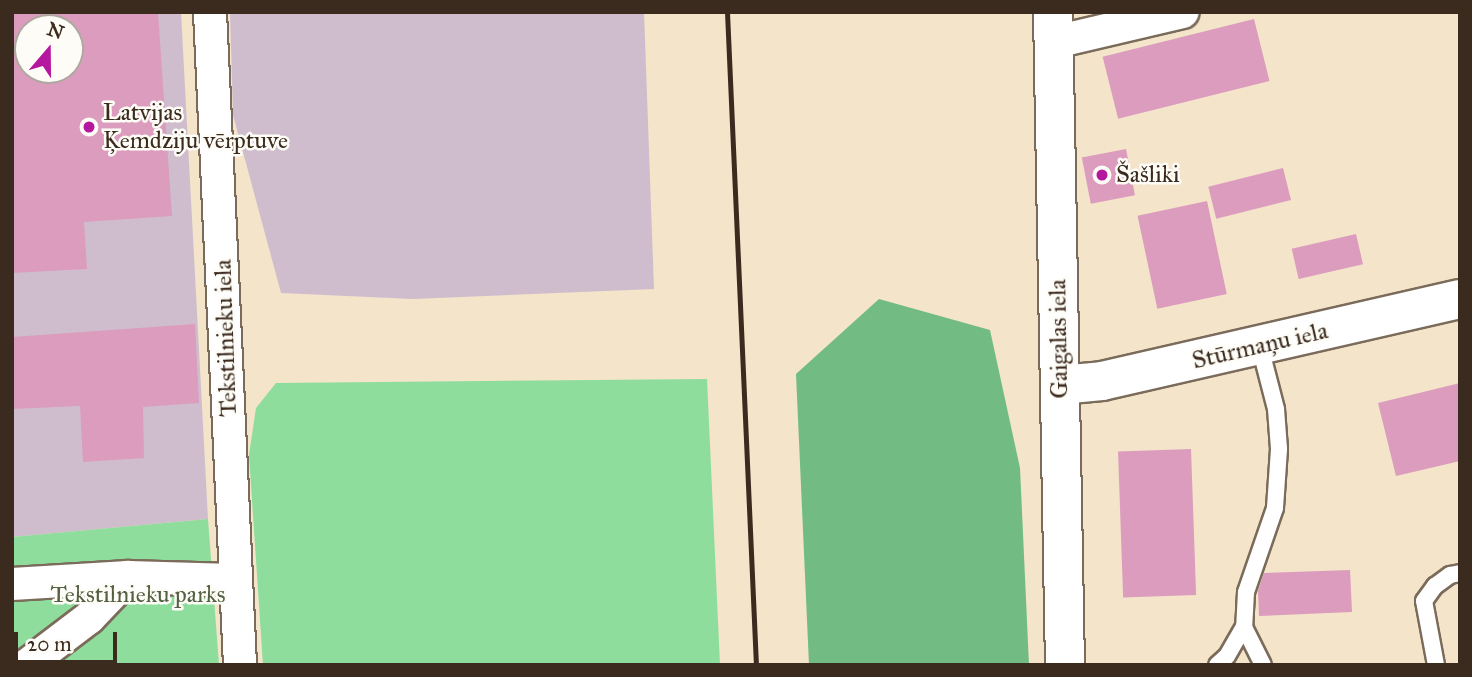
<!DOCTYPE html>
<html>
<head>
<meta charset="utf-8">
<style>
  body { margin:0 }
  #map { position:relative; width:1472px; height:677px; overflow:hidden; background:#f3e4ca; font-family:"IM FELL Great Primer",serif }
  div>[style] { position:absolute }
  .industrial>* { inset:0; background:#cfbdce }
  .green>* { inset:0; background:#8edd9c }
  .forest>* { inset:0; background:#72bc84 }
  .building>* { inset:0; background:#dc9cbd; transform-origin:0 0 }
  .roads { filter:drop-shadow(2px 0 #7b6b5a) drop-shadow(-2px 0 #7b6b5a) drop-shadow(0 2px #7b6b5a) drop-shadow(0 -2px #7b6b5a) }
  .lane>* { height:16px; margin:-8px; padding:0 8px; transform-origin:8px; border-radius:8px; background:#fff }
  .street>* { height:32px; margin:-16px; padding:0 16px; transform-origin:16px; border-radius:16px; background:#fff }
  .secondary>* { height:38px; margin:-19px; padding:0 19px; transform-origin:19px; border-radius:19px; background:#fff }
  .rail>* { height:5px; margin:-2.5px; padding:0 2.5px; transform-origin:2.5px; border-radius:2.5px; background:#3b2a1e }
  .dots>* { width:19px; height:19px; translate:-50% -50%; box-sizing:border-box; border:4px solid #fdfcf7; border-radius:50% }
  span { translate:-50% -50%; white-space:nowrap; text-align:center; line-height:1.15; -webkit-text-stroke:5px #fdfcf7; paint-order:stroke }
  .poi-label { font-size:24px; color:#3b2a1e }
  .left { translate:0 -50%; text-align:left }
  .street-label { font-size:24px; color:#3b2a1e }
  .park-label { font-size:24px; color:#546044 }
  .frame { position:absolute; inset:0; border:14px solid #3b2a1e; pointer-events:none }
  .north { position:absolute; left:14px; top:14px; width:70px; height:70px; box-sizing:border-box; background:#fdfcf7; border:2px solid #afa8a0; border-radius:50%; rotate:20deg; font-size:19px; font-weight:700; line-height:28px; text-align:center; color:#3b2a1e }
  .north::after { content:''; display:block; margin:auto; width:24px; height:32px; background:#b5179e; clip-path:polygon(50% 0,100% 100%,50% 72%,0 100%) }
  .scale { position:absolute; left:14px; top:632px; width:103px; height:32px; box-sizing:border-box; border:4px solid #3b2a1e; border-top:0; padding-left:9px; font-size:21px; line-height:24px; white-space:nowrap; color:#3b2a1e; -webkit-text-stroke:5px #fdfcf7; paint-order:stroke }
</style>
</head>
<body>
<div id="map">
  <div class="industrial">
    <i style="clip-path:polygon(evenodd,12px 12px,181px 12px,208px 519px,12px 537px,12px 12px,28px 28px,70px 28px,70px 70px,28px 70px,28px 28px)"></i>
    <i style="clip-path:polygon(230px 12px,644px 12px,654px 289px,413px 299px,281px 293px,233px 115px)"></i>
  </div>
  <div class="green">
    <i style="clip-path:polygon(707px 379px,720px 665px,263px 665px,249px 455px,256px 408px,276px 383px)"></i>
    <i style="clip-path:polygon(208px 519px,219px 665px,12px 665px,12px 537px)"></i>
  </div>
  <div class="forest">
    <i style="clip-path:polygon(879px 299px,990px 330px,1020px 468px,1029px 665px,809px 665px,796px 374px)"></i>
  </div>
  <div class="building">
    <i style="clip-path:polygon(evenodd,12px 12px,158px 12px,172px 216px,84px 222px,87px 269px,12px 273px,12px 12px,28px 28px,70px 28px,70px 70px,28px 70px,28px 28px)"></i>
    <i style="left:1254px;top:19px;width:64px;height:156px;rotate:76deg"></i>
    <i style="left:1126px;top:149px;width:47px;height:45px;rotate:79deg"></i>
    <i style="left:1283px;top:168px;width:33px;height:77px;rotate:76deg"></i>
    <i style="left:1207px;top:201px;width:95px;height:71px;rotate:78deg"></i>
    <i style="left:1356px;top:234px;width:31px;height:66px;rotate:77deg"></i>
    <i style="clip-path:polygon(195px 324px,199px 403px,143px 407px,144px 458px,83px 462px,80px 406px,12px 409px,12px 337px)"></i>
    <i style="clip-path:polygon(1460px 383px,1460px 461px,1396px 476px,1378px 403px)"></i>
    <i style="left:1191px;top:449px;width:146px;height:73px;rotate:88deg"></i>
    <i style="clip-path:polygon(1350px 570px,1352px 612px,1259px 616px,1258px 591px,1264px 573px)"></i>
  </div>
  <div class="roads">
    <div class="lane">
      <i style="left:1260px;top:347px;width:64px;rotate:75.5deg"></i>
      <i style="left:1276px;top:409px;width:40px;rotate:85.7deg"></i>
      <i style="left:1279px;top:449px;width:59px;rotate:93.9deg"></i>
      <i style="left:1275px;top:508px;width:89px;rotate:109deg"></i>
      <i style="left:1246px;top:592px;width:35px;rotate:93deg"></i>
      <i style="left:1244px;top:627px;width:42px;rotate:63.4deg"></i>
      <i style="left:1217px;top:665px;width:13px;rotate:-42deg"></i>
      <i style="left:1227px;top:656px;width:34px;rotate:-60deg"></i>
      <i style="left:1436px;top:665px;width:65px;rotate:-100.6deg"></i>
      <i style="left:1424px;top:601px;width:19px;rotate:-54deg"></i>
      <i style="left:1435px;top:586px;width:19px;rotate:-36deg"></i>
      <i style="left:1450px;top:575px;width:10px;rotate:-11deg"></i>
    </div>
    <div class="street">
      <i style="left:210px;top:12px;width:654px;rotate:87.37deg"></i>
      <i style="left:1055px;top:42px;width:131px;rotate:-13.2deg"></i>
      <i style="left:12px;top:584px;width:116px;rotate:-3.5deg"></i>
      <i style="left:128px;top:577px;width:105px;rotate:1.6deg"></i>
      <i style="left:27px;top:665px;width:78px;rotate:-37.2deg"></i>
      <i style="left:89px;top:618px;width:57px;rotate:-46.4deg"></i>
    </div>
    <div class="secondary">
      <i style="left:1053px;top:12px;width:653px;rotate:88.95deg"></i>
      <i style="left:1060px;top:385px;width:42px;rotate:-5.4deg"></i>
      <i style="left:1102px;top:381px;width:367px;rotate:-12.9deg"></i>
    </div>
  </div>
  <div class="rail">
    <i style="left:727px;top:12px;width:654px;rotate:87.46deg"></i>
  </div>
  <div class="dots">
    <i style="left:89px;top:127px;background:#b5179e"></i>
    <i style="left:1102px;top:175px;background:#b5179e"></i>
  </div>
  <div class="poi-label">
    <span class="left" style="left:103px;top:127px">Latvijas<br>Ķemdziju vērptuve</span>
    <span class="left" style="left:1116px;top:175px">Šašliki</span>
  </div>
  <div class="street-label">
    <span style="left:226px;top:338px;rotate:-92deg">Tekstilnieku iela</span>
    <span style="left:1059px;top:339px;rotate:-91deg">Gaigalas iela</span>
    <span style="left:1260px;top:346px;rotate:-13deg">Stūrmaņu iela</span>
  </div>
  <div class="park-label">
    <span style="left:138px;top:595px">Tekstilnieku parks</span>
  </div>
  <div class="frame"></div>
  <div class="north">N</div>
  <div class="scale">20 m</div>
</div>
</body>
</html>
